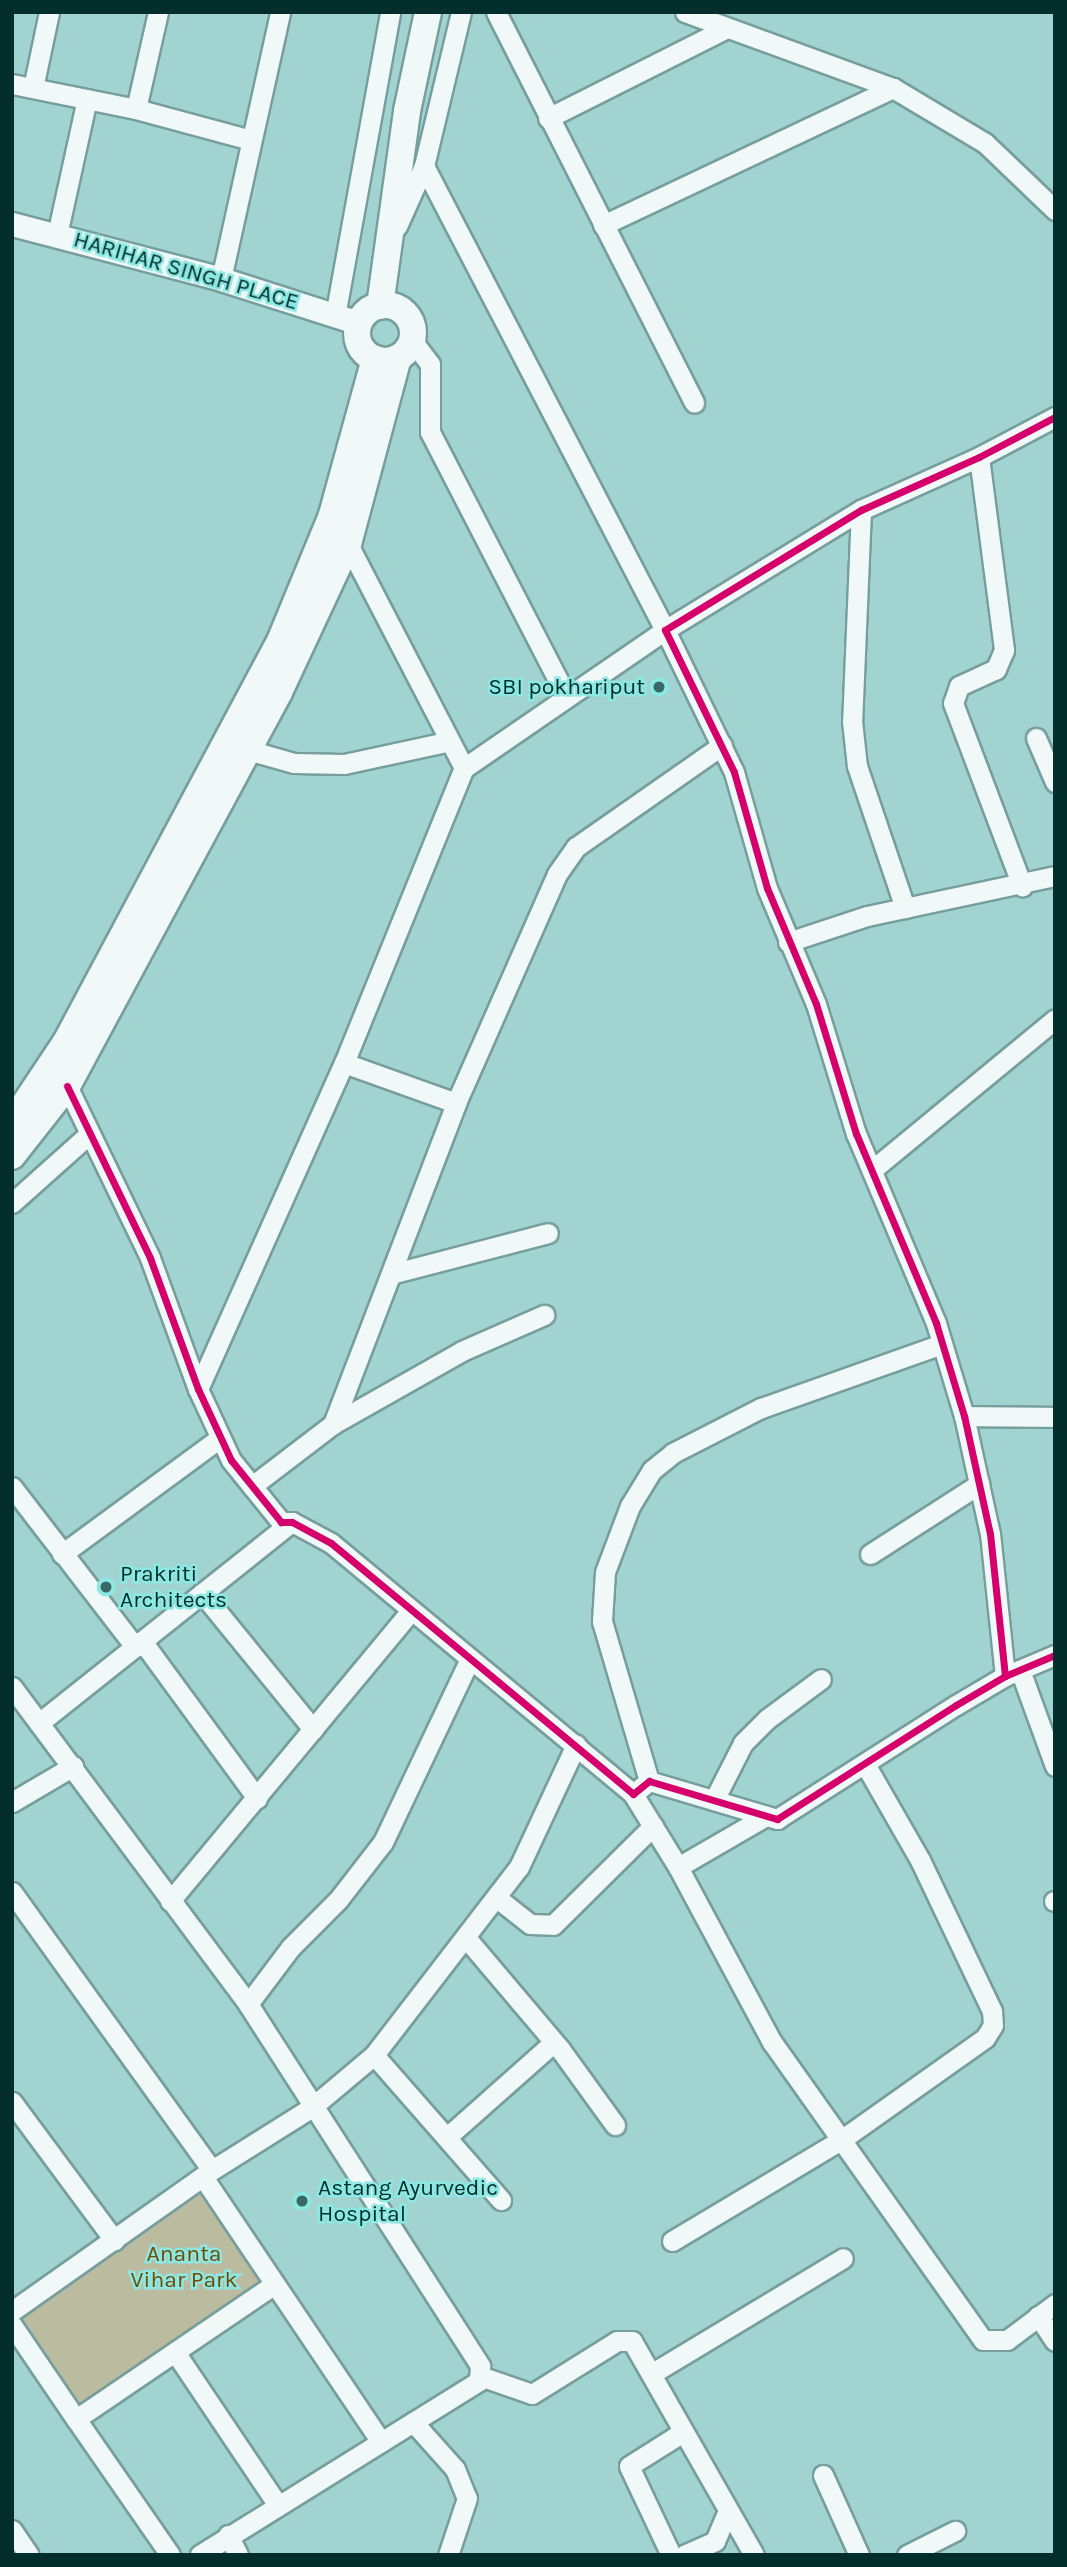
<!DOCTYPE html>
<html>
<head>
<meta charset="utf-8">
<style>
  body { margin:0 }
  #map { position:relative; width:1067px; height:2567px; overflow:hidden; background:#a1d3d0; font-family:Karla,sans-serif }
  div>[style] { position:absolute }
  .green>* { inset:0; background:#bbbba0; transform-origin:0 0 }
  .roads { filter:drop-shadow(2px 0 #769e9c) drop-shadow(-2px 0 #769e9c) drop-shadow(0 2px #769e9c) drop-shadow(0 -2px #769e9c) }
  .minor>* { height:19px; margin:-9.5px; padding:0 9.5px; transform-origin:9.5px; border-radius:9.5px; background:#f1f8f8 }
  .tertiary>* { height:23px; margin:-11.5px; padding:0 11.5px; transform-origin:11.5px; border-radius:11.5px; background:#f1f8f8 }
  .secondary>* { height:26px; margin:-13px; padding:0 13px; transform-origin:13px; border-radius:13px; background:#f1f8f8 }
  .secondary>.ring { margin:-13px; padding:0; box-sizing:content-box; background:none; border:26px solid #f1f8f8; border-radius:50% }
  .cycleway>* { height:7px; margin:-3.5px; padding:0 3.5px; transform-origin:3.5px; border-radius:3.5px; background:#d6006c }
  .dots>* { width:19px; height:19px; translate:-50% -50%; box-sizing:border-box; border:4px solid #8ce8e3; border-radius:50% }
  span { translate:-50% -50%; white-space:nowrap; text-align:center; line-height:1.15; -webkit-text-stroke:5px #8ce8e3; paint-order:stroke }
  .street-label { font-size:23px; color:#032e2c }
  .poi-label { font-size:23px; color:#032e2c }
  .right { translate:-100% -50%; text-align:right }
  .left { translate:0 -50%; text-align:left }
  .park-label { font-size:23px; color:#744903 }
  .frame { position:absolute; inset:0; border:14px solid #032e2c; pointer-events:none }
</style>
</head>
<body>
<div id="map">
  <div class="green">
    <i style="left:202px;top:2179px;width:126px;height:236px;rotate:56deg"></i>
  </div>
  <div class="roads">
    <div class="minor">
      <i style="left:496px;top:12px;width:438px;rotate:63.1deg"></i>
      <i style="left:685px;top:12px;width:221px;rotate:20.1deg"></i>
      <i style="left:893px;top:88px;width:107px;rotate:30.9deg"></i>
      <i style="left:985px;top:143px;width:97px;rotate:43.7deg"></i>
      <i style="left:12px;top:84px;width:126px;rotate:11.4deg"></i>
      <i style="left:136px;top:109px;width:119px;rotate:15.1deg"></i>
      <i style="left:33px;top:88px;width:78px;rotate:-78.1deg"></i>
      <i style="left:136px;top:109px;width:99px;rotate:-77.2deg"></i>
      <i style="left:548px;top:118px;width:198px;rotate:-26.7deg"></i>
      <i style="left:424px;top:166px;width:158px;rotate:-76.5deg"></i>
      <i style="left:603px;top:225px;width:321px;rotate:-25.3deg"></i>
      <i style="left:397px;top:226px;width:66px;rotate:-65.8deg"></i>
      <i style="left:424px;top:166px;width:523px;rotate:62.55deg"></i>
      <i style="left:665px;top:630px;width:244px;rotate:145.5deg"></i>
      <i style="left:57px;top:235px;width:139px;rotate:-77.6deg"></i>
      <i style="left:221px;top:279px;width:273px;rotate:-77.5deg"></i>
      <i style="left:335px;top:316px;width:309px;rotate:-79.7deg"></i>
      <i style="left:411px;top:339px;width:31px;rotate:53deg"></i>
      <i style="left:430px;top:364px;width:68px;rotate:90deg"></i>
      <i style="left:430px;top:432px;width:296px;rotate:62.7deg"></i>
      <i style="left:979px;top:457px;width:195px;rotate:82.6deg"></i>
      <i style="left:1004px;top:650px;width:21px;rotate:113deg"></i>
      <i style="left:996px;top:669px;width:41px;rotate:155.3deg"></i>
      <i style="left:959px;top:686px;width:18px;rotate:109deg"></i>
      <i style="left:953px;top:703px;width:196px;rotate:69.3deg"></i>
      <i style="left:861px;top:510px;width:211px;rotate:92.4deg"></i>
      <i style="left:852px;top:721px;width:45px;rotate:83.7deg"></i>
      <i style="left:857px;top:766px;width:150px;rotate:71.3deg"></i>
      <i style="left:1036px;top:738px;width:48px;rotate:66.6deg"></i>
      <i style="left:248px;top:750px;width:48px;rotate:15.8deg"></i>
      <i style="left:294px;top:763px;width:50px;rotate:1.1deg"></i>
      <i style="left:344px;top:764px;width:108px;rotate:-12.2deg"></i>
      <i style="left:788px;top:942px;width:83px;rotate:-18.2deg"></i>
      <i style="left:867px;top:916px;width:192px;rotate:-12deg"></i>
      <i style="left:344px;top:1063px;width:119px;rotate:19.7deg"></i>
      <i style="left:67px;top:1086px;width:191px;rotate:64.2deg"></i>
      <i style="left:150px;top:1258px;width:140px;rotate:69.9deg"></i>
      <i style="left:198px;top:1389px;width:78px;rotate:65.1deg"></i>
      <i style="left:231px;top:1460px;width:80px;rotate:51.1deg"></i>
      <i style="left:281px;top:1522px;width:11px"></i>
      <i style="left:292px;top:1522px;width:44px;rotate:28.3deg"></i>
      <i style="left:331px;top:1543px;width:393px;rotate:39.7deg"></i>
      <i style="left:633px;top:1794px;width:21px;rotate:-39deg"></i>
      <i style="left:649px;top:1781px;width:134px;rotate:16.5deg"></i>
      <i style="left:777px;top:1819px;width:212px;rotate:-32.5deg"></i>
      <i style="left:956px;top:1705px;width:57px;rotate:-30.6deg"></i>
      <i style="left:1005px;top:1676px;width:54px;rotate:-22.8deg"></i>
      <i style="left:872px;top:1170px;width:237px;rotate:-39.5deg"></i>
      <i style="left:12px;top:1203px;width:102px;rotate:-41.8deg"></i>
      <i style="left:391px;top:1274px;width:162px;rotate:-14.6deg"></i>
      <i style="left:198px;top:1389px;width:357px;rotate:-65.9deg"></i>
      <i style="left:344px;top:1063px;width:318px;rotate:-67.9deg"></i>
      <i style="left:464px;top:768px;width:252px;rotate:-117.4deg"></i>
      <i style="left:964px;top:1416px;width:91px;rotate:0.6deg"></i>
      <i style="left:333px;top:1424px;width:344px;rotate:-69deg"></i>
      <i style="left:456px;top:1103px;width:250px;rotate:-66.2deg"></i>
      <i style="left:557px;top:874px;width:33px;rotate:-55deg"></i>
      <i style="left:576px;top:847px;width:178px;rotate:-34.9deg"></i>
      <i style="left:252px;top:1486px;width:102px;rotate:-37.4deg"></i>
      <i style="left:333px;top:1424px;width:148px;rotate:-29.5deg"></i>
      <i style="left:462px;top:1351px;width:90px;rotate:-23.7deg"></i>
      <i style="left:12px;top:1487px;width:202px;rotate:52.4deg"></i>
      <i style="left:62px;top:1554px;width:196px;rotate:-36.3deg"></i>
      <i style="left:870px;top:1554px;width:130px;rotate:-32.7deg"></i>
      <i style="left:202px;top:1593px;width:176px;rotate:50.8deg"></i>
      <i style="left:142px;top:1641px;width:195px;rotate:53.8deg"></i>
      <i style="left:1020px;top:1670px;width:102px;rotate:70deg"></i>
      <i style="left:1005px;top:1676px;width:143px;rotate:-96deg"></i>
      <i style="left:990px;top:1534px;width:121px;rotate:-102.4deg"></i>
      <i style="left:964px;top:1416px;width:97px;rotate:-106.8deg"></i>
      <i style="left:936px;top:1323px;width:205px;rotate:-112.9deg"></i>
      <i style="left:856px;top:1134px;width:136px;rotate:-107.1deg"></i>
      <i style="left:816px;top:1004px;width:126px;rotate:-112.9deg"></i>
      <i style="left:767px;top:888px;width:121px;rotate:-105.9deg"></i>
      <i style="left:734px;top:772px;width:158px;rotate:-115.9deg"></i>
      <i style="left:665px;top:630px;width:230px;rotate:-31.5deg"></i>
      <i style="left:861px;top:510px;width:129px;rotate:-24.2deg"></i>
      <i style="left:979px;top:457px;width:86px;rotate:-27.8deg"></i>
      <i style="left:12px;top:1687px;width:395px;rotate:53.3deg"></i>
      <i style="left:248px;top:2004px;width:430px;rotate:57.3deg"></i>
      <i style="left:480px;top:2366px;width:15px;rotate:94deg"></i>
      <i style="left:479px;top:2381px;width:329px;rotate:148.1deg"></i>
      <i style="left:39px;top:1723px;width:323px;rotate:-38.5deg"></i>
      <i style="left:649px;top:1781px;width:167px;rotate:-106.4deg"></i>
      <i style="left:602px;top:1621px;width:49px;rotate:-86.5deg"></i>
      <i style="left:605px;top:1572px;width:71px;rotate:-69.3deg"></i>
      <i style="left:630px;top:1506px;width:42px;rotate:-58.6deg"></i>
      <i style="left:652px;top:1470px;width:27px;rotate:-39deg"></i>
      <i style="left:673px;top:1453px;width:99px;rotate:-27.1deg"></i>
      <i style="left:761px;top:1408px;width:192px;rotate:-19.5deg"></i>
      <i style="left:633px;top:1794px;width:86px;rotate:58.3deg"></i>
      <i style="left:678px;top:1867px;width:199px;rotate:61.8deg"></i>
      <i style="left:772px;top:2042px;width:365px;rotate:54.7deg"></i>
      <i style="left:983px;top:2340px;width:24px"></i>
      <i style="left:1007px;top:2340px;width:60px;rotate:-36.9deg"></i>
      <i style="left:714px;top:1800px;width:64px;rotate:-63deg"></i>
      <i style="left:743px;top:1743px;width:34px;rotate:-45deg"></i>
      <i style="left:767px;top:1719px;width:67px;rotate:-36.5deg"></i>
      <i style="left:12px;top:1802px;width:71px;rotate:-30.5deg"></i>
      <i style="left:678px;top:1867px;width:102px;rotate:-30.1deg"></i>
      <i style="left:12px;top:1892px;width:342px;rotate:54.3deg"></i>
      <i style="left:497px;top:1898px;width:42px;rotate:38.2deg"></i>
      <i style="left:530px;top:1924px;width:23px;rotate:2deg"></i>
      <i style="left:553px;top:1925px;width:141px;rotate:-44.7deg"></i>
      <i style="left:170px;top:1901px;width:377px;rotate:-50.3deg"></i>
      <i style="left:1054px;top:1901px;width:1px"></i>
      <i style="left:467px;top:1939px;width:144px;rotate:49.8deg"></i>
      <i style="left:560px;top:2049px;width:94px;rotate:54.1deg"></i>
      <i style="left:248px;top:2004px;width:71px;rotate:-53deg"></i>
      <i style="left:291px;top:1947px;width:66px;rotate:-45deg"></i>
      <i style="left:338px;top:1900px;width:73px;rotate:-52.2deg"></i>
      <i style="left:383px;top:1842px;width:200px;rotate:-64.6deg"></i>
      <i style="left:374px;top:2055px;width:193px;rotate:48.8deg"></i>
      <i style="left:12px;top:2102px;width:172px;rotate:53.5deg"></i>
      <i style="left:447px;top:2137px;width:143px;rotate:-41.6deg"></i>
      <i style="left:203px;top:2177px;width:319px;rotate:56.1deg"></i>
      <i style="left:672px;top:2241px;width:197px;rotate:-30.9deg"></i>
      <i style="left:841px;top:2140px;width:176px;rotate:-35.3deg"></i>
      <i style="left:985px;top:2038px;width:15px;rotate:-58deg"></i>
      <i style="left:993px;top:2025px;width:14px;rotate:-94deg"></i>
      <i style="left:992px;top:2011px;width:167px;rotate:-115.5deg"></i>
      <i style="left:920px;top:1860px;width:111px;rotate:-119.8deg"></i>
      <i style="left:12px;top:2311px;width:245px;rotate:-35.2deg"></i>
      <i style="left:212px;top:2170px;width:117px;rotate:-32.1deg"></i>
      <i style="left:311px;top:2108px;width:82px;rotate:-40.1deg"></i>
      <i style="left:374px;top:2055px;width:237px;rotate:-52.4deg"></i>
      <i style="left:519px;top:1867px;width:135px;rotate:-65deg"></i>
      <i style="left:1038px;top:2316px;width:30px;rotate:56deg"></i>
      <i style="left:12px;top:2325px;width:114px;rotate:55.8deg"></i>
      <i style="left:76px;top:2419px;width:240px;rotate:-34.2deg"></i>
      <i style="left:175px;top:2352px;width:184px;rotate:56.1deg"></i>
      <i style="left:651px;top:2374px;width:224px;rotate:-31.1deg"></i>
      <i style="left:480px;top:2376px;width:55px;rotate:19.1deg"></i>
      <i style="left:532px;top:2394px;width:100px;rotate:-31.9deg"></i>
      <i style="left:617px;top:2341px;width:15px"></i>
      <i style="left:632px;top:2341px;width:246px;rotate:60.3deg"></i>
      <i style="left:76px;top:2419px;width:165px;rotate:55.3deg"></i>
      <i style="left:413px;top:2422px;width:63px;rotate:48.2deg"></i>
      <i style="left:455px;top:2469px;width:31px;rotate:68deg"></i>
      <i style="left:467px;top:2498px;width:60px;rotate:108.4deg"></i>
      <i style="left:823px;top:2475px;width:88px;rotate:65.8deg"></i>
      <i style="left:12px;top:2530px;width:30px;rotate:56deg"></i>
      <i style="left:228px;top:2535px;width:22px;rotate:63deg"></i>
      <i style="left:671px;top:2555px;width:98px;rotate:-115.3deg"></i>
      <i style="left:629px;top:2466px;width:64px;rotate:-32.2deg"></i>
      <i style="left:684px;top:2555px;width:34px;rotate:-24deg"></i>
      <i style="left:715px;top:2541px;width:33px;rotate:-67deg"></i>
      <i style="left:907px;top:2555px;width:54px;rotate:-26.6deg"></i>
    </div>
    <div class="tertiary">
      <i style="left:12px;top:224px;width:216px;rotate:14.7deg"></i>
      <i style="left:221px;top:279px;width:145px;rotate:17.7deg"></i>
    </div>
    <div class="secondary">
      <i class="ring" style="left:357px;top:305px;width:30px;height:30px"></i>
      <i style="left:380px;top:306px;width:197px;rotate:-82.1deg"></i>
      <i style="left:407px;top:111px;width:101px;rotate:-78deg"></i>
      <i style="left:12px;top:1123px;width:97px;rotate:-56.3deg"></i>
      <i style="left:66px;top:1042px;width:457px;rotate:-61.9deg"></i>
      <i style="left:281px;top:639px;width:134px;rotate:-67.6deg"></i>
      <i style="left:332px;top:515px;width:162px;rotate:-74.6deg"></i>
      <i style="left:12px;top:1156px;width:89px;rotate:-51.8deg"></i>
      <i style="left:67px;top:1086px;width:447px;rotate:-61.7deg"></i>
      <i style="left:279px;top:692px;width:163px;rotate:-65deg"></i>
      <i style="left:348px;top:544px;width:193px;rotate:-75deg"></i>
    </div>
  </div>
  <div class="cycleway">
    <i style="left:67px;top:1086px;width:191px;rotate:64.2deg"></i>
    <i style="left:150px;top:1258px;width:140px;rotate:69.9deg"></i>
    <i style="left:198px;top:1389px;width:78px;rotate:65.1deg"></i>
    <i style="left:231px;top:1460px;width:80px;rotate:51.1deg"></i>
    <i style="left:281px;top:1522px;width:11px"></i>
    <i style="left:292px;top:1522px;width:44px;rotate:28.3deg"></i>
    <i style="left:331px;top:1543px;width:393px;rotate:39.7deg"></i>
    <i style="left:633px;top:1794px;width:21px;rotate:-39deg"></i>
    <i style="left:649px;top:1781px;width:134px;rotate:16.5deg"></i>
    <i style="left:777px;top:1819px;width:212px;rotate:-32.5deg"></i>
    <i style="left:956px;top:1705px;width:57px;rotate:-30.6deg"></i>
    <i style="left:1005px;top:1676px;width:54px;rotate:-22.8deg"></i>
    <i style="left:1005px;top:1676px;width:143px;rotate:-96deg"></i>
    <i style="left:990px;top:1534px;width:121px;rotate:-102.4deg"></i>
    <i style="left:964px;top:1416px;width:97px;rotate:-106.8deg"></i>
    <i style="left:936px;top:1323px;width:205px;rotate:-112.9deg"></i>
    <i style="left:856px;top:1134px;width:136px;rotate:-107.1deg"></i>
    <i style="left:816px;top:1004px;width:126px;rotate:-112.9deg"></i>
    <i style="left:767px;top:888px;width:121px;rotate:-105.9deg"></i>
    <i style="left:734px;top:772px;width:158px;rotate:-115.9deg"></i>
    <i style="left:665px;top:630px;width:230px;rotate:-31.5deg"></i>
    <i style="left:861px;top:510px;width:129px;rotate:-24.2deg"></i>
    <i style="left:979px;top:457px;width:86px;rotate:-27.8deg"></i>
  </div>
  <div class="dots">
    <i style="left:659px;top:687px;background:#3a6865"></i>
    <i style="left:106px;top:1587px;background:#3a6865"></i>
    <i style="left:302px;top:2201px;background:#3a6865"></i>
  </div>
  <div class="street-label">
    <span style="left:186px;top:271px;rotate:16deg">HARIHAR SINGH PLACE</span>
  </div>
  <div class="poi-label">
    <span class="right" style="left:645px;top:687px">SBI pokhariput</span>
    <span class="left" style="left:120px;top:1587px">Prakriti<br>Architects</span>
    <span class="left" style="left:318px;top:2201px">Astang Ayurvedic<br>Hospital</span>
  </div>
  <div class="park-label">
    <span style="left:184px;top:2267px">Ananta<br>Vihar Park</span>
  </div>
  <div class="frame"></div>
</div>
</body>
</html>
